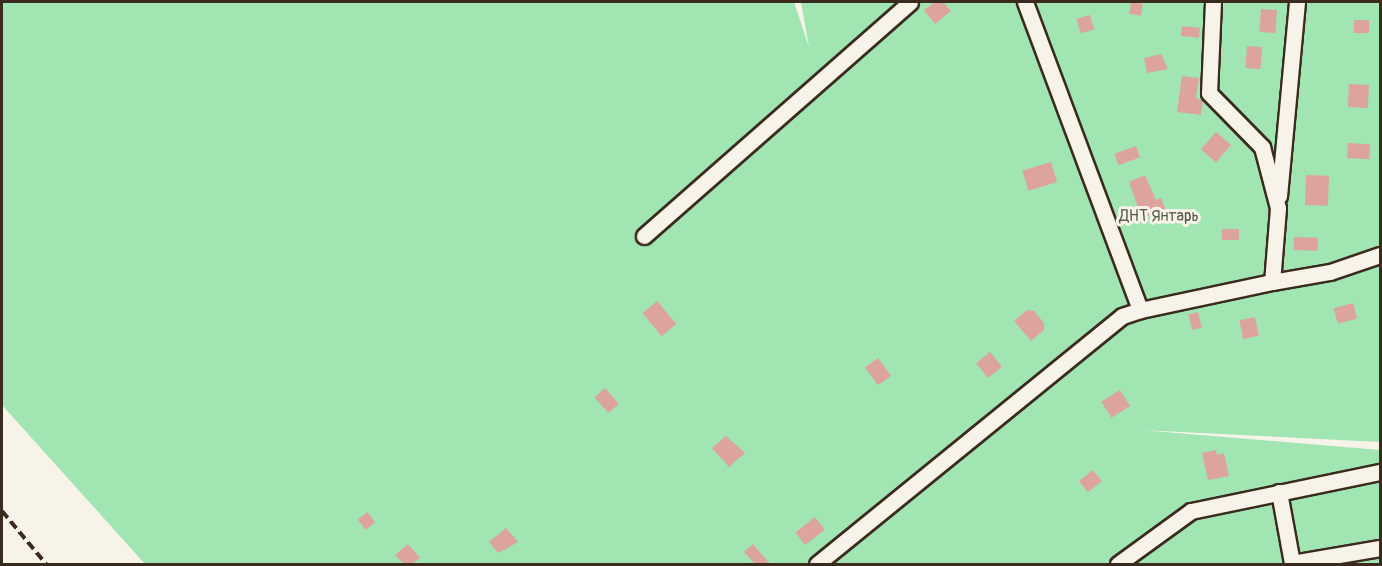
<!DOCTYPE html>
<html>
<head>
<meta charset="utf-8">
<style>
  body { margin:0 }
  #map { position:relative; width:1382px; height:566px; overflow:hidden; background:#f7f3e8; font-family:Pangolin,sans-serif }
  div>[style] { position:absolute }
  .green>* { inset:0; background:#a0e5b2 }
  .building>* { inset:0; background:#dda39d; transform-origin:0 0 }
  .roads { filter:drop-shadow(2px 0 #3b2a1e) drop-shadow(-2px 0 #3b2a1e) drop-shadow(0 2px #3b2a1e) drop-shadow(0 -2px #3b2a1e) }
  .minor>* { height:15px; margin:-7.5px; padding:0 7.5px; transform-origin:7.5px; border-radius:7.5px; background:#f7f3e8 }
  .rail>* { height:4px; margin-top:-2px; transform-origin:0; background:repeating-linear-gradient(90deg,#3b2a1e 0 9px,transparent 0 13.5px) }
  span { translate:-50% -50%; white-space:nowrap; text-align:center; line-height:1.15; -webkit-text-stroke:6px #f7f3e8; paint-order:stroke }
  .park-label { font-size:16px; color:#545943 }
  .frame { position:absolute; inset:0; border:3px solid #3b2a1e; pointer-events:none }
</style>
</head>
<body>
<div id="map">
  <div class="green">
    <i style="clip-path:polygon(2px 2px,794px 2px,809px 47px,801px 2px,1380px 2px,1380px 442px,1141px 430px,1380px 450px,1380px 564px,145px 564px,2px 405px)"></i>
  </div>
  <div class="building">
    <i style="clip-path:polygon(935px 2px,943px 2px,951px 11px,935px 24px,924px 10px)"></i>
    <i style="left:1131px;top:2px;width:12px;height:12px;rotate:9deg"></i>
    <i style="left:1261px;top:9px;width:16px;height:23px;rotate:4deg"></i>
    <i style="left:1090px;top:15px;width:15px;height:14px;rotate:74deg"></i>
    <i style="left:1369px;top:20px;width:13px;height:15px;rotate:90deg"></i>
    <i style="left:1182px;top:26px;width:18px;height:10px;rotate:6deg"></i>
    <i style="left:1247px;top:46px;width:15px;height:22px;rotate:4deg"></i>
    <i style="clip-path:polygon(1161px 54px,1168px 69px,1147px 73px,1144px 58px)"></i>
    <i style="clip-path:polygon(1182px 76px,1199px 78px,1196px 98px,1203px 101px,1201px 115px,1177px 112px)"></i>
    <i style="left:1349px;top:84px;width:20px;height:23px;rotate:3deg"></i>
    <i style="left:1216px;top:132px;width:20px;height:23px;rotate:41deg"></i>
    <i style="left:1348px;top:143px;width:22px;height:15px;rotate:3deg"></i>
    <i style="left:1136px;top:146px;width:12px;height:23px;rotate:70deg"></i>
    <i style="left:1051px;top:162px;width:21px;height:30px;rotate:73deg"></i>
    <i style="clip-path:polygon(1145px 175px,1156px 200px,1161px 198px,1166px 210px,1142px 219px,1129px 182px)"></i>
    <i style="left:1306px;top:175px;width:23px;height:30px;rotate:2deg"></i>
    <i style="left:1222px;top:229px;width:17px;height:11px"></i>
    <i style="left:1294px;top:237px;width:24px;height:13px;rotate:2deg"></i>
    <i style="left:657px;top:301px;width:30px;height:19px;rotate:50deg"></i>
    <i style="left:1353px;top:303px;width:16px;height:20px;rotate:75deg"></i>
    <i style="clip-path:polygon(1027px 310px,1034px 311px,1044px 323px,1044px 330px,1031px 341px,1014px 321px)"></i>
    <i style="left:1198px;top:312px;width:16px;height:10px;rotate:76deg"></i>
    <i style="left:1255px;top:317px;width:19px;height:16px;rotate:78deg"></i>
    <i style="left:990px;top:352px;width:19px;height:18px;rotate:51deg"></i>
    <i style="left:878px;top:358px;width:22px;height:16px;rotate:54deg"></i>
    <i style="left:605px;top:388px;width:21px;height:14px;rotate:49deg"></i>
    <i style="left:1120px;top:390px;width:19px;height:22px;rotate:58deg"></i>
    <i style="clip-path:polygon(726px 436px,745px 453px,729px 467px,712px 448px)"></i>
    <i style="clip-path:polygon(1216px 450px,1217px 455px,1224px 453px,1229px 476px,1208px 480px,1202px 453px)"></i>
    <i style="left:1093px;top:470px;width:14px;height:18px;rotate:51deg"></i>
    <i style="left:367px;top:512px;width:13px;height:12px;rotate:51deg"></i>
    <i style="left:815px;top:517px;width:16px;height:25px;rotate:52deg"></i>
    <i style="clip-path:polygon(506px 528px,518px 542px,498px 553px,489px 542px)"></i>
    <i style="clip-path:polygon(408px 544px,420px 558px,412px 564px,404px 564px,395px 555px)"></i>
    <i style="clip-path:polygon(753px 544px,770px 564px,755px 564px,744px 552px)"></i>
  </div>
  <div class="roads">
    <div class="minor">
      <i style="left:1025px;top:2px;width:329px;rotate:69.5deg"></i>
      <i style="left:1140px;top:310px;width:135px;rotate:-12deg"></i>
      <i style="left:1213px;top:2px;width:91px;rotate:92.5deg"></i>
      <i style="left:1209px;top:93px;width:76px;rotate:45.5deg"></i>
      <i style="left:1262px;top:147px;width:63px;rotate:75.3deg"></i>
      <i style="left:1278px;top:208px;width:74px;rotate:94.6deg"></i>
      <i style="left:1272px;top:282px;width:59px;rotate:-9.8deg"></i>
      <i style="left:1330px;top:272px;width:53px;rotate:-18.8deg"></i>
      <i style="left:1279px;top:196px;width:195px;rotate:-84.7deg"></i>
      <i style="left:644px;top:236px;width:354px;rotate:-41.3deg"></i>
      <i style="left:1279px;top:492px;width:72px;rotate:79.6deg"></i>
      <i style="left:1292px;top:563px;width:89px;rotate:-9.7deg"></i>
      <i style="left:817px;top:564px;width:393px;rotate:-39.1deg"></i>
      <i style="left:1122px;top:316px;width:19px;rotate:-18deg"></i>
      <i style="left:1118px;top:564px;width:90px;rotate:-36deg"></i>
      <i style="left:1191px;top:511px;width:193px;rotate:-11.7deg"></i>
    </div>
  </div>
  <div class="rail">
    <i style="left:2px;top:511px;width:69px;rotate:50.3deg"></i>
  </div>
  <div class="park-label">
    <span style="left:1159px;top:216px">ДНТ Янтарь</span>
  </div>
  <div class="frame"></div>
</div>
</body>
</html>
